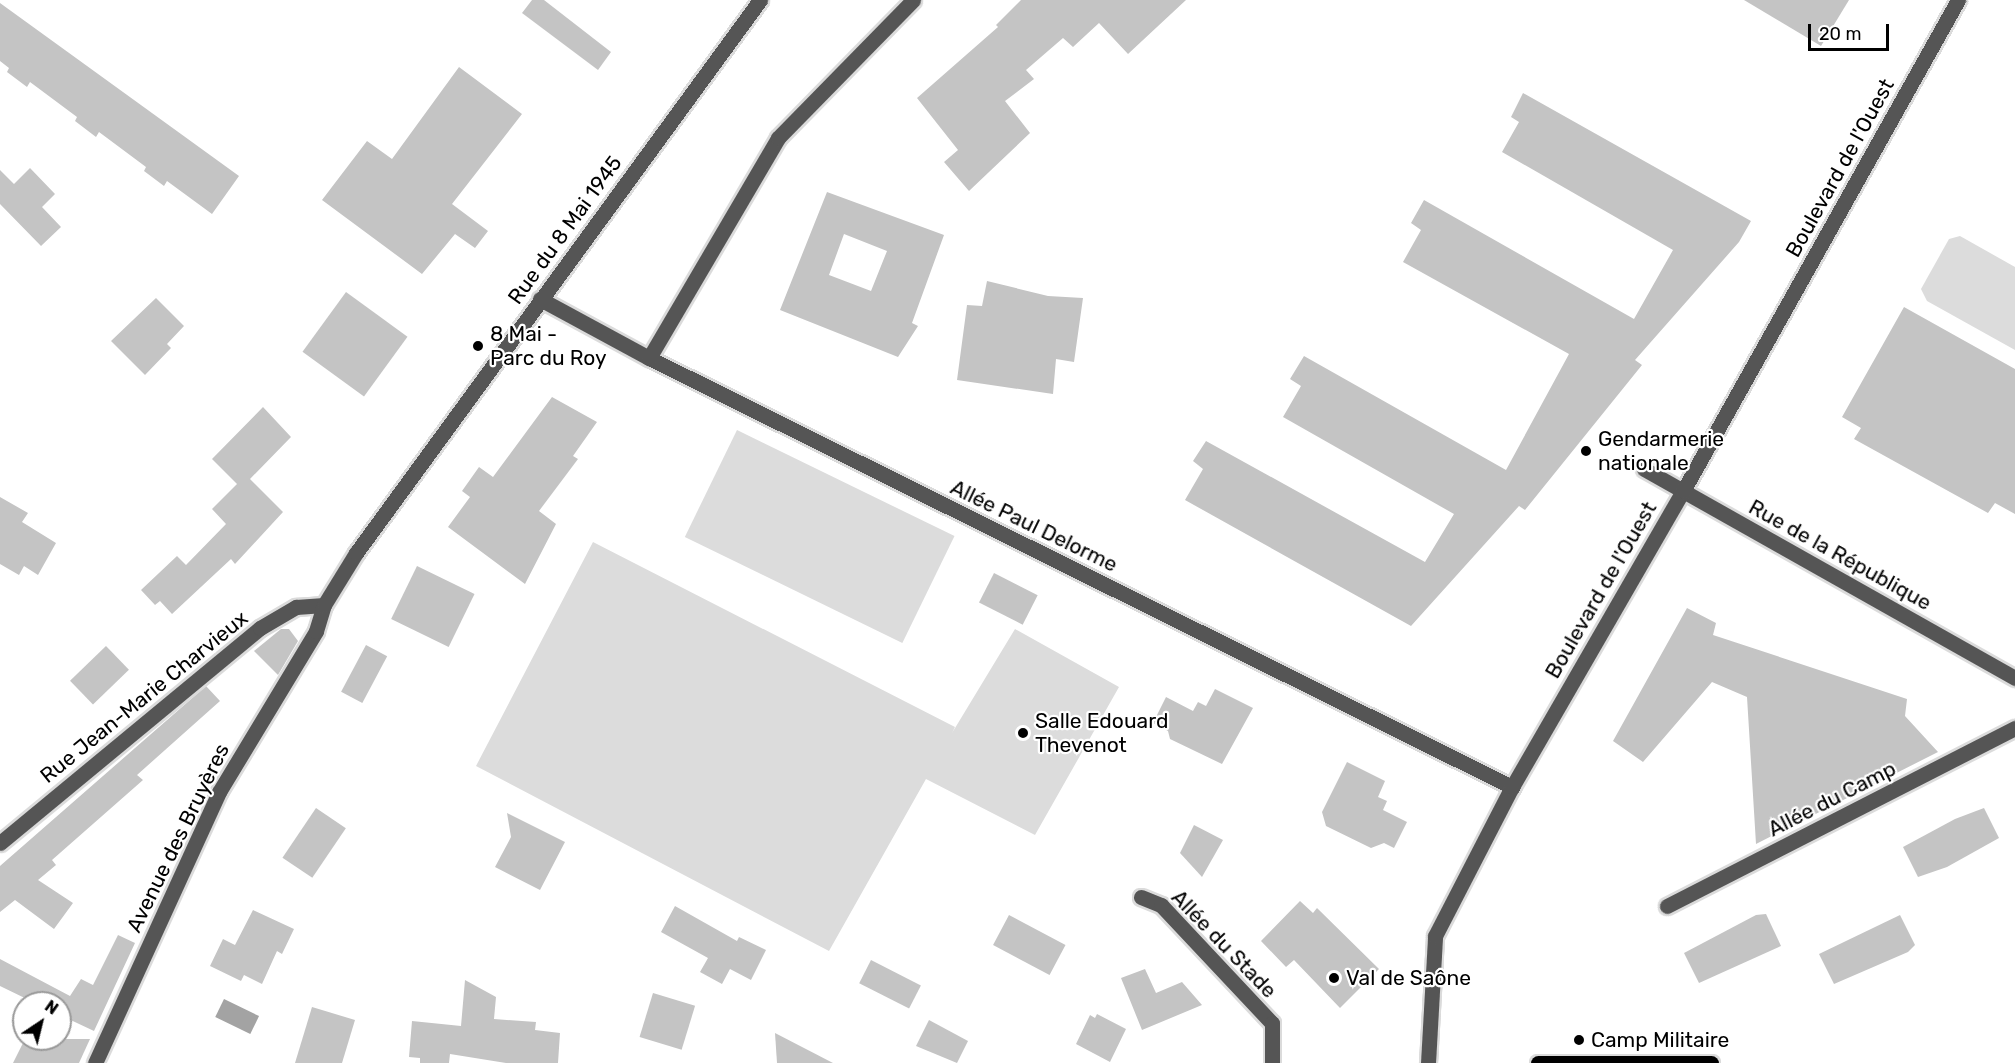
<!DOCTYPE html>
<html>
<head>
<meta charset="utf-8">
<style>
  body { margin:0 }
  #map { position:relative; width:2015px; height:1063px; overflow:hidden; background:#fff; font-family:Rubik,sans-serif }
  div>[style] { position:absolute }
  .green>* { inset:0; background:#dcdcdc; transform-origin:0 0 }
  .water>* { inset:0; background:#a3a3a3; transform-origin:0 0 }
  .building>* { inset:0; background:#c4c4c4; transform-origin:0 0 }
  .roads { filter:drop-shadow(2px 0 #dbdbdb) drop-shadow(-2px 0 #dbdbdb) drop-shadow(0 2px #dbdbdb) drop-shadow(0 -2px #dbdbdb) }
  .minor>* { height:15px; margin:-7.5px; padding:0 7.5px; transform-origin:7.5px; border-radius:7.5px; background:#555 }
  .major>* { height:15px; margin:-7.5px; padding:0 7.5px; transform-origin:7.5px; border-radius:7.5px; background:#000 }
  .dots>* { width:16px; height:16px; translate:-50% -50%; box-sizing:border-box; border:3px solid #fff; border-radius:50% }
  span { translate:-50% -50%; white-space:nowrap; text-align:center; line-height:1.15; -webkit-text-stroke:4.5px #fff; paint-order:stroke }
  .street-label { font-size:21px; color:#000 }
  .poi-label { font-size:21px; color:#000 }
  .left { translate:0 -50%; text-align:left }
  .north { position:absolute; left:12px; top:991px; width:60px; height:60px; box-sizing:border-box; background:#fff; border:2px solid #999; border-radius:50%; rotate:35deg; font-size:16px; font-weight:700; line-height:24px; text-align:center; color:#000 }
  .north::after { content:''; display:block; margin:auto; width:21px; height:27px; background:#000; clip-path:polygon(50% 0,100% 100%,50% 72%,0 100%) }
  .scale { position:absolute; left:1808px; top:24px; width:81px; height:27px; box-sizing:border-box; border:3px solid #000; border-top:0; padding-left:8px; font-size:18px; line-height:21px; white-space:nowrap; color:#000; -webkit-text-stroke:4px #fff; paint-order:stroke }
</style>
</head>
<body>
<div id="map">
  <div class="green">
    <i style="clip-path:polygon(1960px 236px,2015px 267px,2015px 350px,1927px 301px,1921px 289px,1949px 239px)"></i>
    <i style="left:737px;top:430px;width:242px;height:119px;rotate:26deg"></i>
    <i style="clip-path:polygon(593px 542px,955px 727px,952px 733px,1015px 629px,1119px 687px,1035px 835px,926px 779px,829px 951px,476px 766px)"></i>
  </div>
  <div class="water">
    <i style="left:224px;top:999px;width:39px;height:20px;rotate:26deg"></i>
  </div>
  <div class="building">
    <i style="clip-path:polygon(532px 0,544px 0,611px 52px,598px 70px,522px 13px)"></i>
    <i style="clip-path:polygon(1021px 0,1186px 0,1128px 54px,1099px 23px,1073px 47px,1063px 38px,1026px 70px,1034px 79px,1005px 101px,1030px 133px,969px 191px,944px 162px,958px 150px,917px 98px,998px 27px,996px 25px)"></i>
    <i style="clip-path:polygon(1744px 0,1849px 0,1821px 46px)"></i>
    <i style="clip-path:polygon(0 3px,239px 176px,212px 214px,167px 181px,164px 186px,144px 171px,146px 167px,99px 132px,96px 137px,75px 121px,77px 117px,30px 82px,27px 87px,7px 72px,9px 68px,0 61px)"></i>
    <i style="clip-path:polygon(459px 67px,522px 114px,452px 204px,488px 231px,475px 248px,455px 234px,422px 274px,322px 200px,367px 141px,392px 159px)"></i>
    <i style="clip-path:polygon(1523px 93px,1751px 221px,1739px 242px,1635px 360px,1642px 365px,1525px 510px,1519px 506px,1411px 626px,1185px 500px,1203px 469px,1193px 461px,1206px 441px,1425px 562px,1454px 514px,1283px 417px,1301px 386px,1290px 379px,1304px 356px,1506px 470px,1569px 354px,1403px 262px,1421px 230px,1411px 223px,1424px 200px,1634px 319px,1673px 250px,1502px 152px,1519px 122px,1511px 117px)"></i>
    <i style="clip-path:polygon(30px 168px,55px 194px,42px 207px,61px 227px,41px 246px,0 204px,0 170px,14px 184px)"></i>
    <i style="clip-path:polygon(evenodd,827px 192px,944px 235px,912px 323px,918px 326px,898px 357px,780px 310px,827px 192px,844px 234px,887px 251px,871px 291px,829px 275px,844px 234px)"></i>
    <i style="clip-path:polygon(987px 281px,1048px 296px,1083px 298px,1074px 362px,1056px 359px,1053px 394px,957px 380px,967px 305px,982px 306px)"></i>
    <i style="left:346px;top:292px;width:76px;height:74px;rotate:36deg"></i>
    <i style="clip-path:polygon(156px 298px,184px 326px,167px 344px,171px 348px,145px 375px,111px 341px)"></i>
    <i style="clip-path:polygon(1904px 307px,2015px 369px,2015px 514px,1995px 503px,1988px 513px,1854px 439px,1861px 428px,1842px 417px)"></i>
    <i style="clip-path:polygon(552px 397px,597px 422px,573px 456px,578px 459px,539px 511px,556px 524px,525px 584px,448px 527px,470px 497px,462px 491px,479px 467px,493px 477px)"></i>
    <i style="clip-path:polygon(263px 407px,291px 437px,250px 479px,283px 512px,235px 564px,231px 559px,172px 614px,160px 601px,155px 605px,141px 590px,177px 556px,186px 565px,226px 524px,212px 509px,237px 484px,212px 459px)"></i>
    <i style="clip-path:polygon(0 497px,28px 513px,22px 522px,56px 543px,38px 575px,24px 566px,19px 575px,0 564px)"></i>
    <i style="left:417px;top:566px;width:64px;height:59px;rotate:26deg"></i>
    <i style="left:994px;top:573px;width:49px;height:33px;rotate:27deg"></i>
    <i style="clip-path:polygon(1687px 608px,1716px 623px,1713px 635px,1907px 699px,1905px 716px,1938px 752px,1756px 844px,1747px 697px,1712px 682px,1643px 762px,1613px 741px)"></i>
    <i style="clip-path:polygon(281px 629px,289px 629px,298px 641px,278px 675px,254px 651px)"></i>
    <i style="left:366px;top:645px;width:24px;height:53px;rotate:28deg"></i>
    <i style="left:106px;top:646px;width:33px;height:50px;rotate:46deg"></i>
    <i style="clip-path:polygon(206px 686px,220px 701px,137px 775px,143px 780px,52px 860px,56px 865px,38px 880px,73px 903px,54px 929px,15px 900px,0 912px,0 866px)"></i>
    <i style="clip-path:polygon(1215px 689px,1253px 708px,1222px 764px,1170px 739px,1168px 731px,1153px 723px,1166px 697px,1193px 711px,1198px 702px,1206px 706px)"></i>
    <i style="clip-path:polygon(1347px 762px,1385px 781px,1378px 797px,1387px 801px,1383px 810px,1407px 822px,1394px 848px,1384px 843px,1371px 848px,1326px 826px,1322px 812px)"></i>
    <i style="left:316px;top:808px;width:36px;height:60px;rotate:34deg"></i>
    <i style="clip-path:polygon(1984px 808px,1999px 838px,1947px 867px,1918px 877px,1903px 847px,1955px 819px)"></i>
    <i style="clip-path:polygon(507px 813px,565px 842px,540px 890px,495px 867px,511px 837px)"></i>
    <i style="clip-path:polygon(1194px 825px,1223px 840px,1202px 877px,1180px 853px)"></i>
    <i style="clip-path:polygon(1300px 901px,1313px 913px,1317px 908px,1379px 969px,1340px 1008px,1294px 960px,1286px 967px,1261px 941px)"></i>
    <i style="clip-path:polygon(675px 906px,737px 941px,739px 937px,766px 950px,751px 980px,730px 969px,722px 984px,700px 972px,708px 958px,661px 932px)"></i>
    <i style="clip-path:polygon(253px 910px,294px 929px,282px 954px,277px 951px,262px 984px,244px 975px,241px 981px,210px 966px,223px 939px,235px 945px)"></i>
    <i style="clip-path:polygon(1766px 914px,1781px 946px,1699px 983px,1684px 953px,1756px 915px)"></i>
    <i style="left:1009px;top:915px;width:64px;height:34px;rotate:28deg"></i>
    <i style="clip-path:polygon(1900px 915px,1915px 945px,1908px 952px,1834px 984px,1819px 954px)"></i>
    <i style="clip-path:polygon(118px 935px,135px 943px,94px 1031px,60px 1015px,60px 1003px,35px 1003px,0 986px,0 959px,70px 996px,81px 979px,93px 985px)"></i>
    <i style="left:871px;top:960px;width:56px;height:26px;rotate:27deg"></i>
    <i style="clip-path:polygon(1145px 969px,1156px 993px,1182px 982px,1202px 1005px,1142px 1030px,1121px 978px)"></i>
    <i style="clip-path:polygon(465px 980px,496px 997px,494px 1019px,536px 1022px,535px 1030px,560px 1033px,558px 1063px,506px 1063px,450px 1054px,449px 1063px,420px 1063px,420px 1058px,409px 1057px,412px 1021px,461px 1026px)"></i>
    <i style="left:653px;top:993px;width:44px;height:46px;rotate:17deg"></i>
    <i style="clip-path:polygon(312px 1007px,355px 1020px,342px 1063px,295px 1063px)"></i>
    <i style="clip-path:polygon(1097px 1014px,1126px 1029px,1110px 1062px,1076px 1044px,1090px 1015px,1095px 1018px)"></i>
    <i style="clip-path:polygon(929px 1020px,968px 1041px,957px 1063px,916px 1046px)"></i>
    <i style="clip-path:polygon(775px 1033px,833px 1063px,777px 1063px)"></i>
    <i style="clip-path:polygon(25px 1039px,90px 1039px,79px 1063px,13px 1063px)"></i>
  </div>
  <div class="roads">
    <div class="minor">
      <i style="left:540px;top:299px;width:124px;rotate:28.4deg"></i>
      <i style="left:649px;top:358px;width:964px;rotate:26.43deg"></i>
      <i style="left:649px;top:358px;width:255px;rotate:-59.6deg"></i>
      <i style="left:778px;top:138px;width:193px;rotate:-45.6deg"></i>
      <i style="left:1644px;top:469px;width:426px;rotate:29.4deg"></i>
      <i style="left:0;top:843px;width:337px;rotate:-39.6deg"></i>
      <i style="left:260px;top:628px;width:42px;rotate:-30.3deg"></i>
      <i style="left:296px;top:607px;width:28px;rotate:-4deg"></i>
      <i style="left:1141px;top:897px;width:22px;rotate:22deg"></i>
      <i style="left:1161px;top:905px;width:162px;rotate:46.8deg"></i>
      <i style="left:1272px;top:1023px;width:40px;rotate:90deg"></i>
      <i style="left:1667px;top:906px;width:391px;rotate:-27.1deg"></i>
      <i style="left:95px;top:1063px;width:298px;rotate:-65.4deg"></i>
      <i style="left:219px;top:792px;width:188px;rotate:-58.9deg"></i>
      <i style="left:316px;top:631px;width:27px;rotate:-73deg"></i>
      <i style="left:324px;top:605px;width:61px;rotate:-58.4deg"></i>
      <i style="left:356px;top:553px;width:685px;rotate:-53.85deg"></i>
      <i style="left:1428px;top:1063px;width:127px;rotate:-86.8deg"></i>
      <i style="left:1435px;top:936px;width:168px;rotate:-62.7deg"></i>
      <i style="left:1512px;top:787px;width:342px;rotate:-60deg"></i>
      <i style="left:1683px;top:491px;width:563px;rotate:-60.75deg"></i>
    </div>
    <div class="major">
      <i style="left:1538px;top:1063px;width:173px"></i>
    </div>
  </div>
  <div class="dots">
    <i style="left:478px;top:346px;background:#000"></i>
    <i style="left:1586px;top:451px;background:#000"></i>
    <i style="left:1023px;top:733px;background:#000"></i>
    <i style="left:1334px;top:978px;background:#000"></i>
    <i style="left:1579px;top:1040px;background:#000"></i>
  </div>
  <div class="street-label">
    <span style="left:1840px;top:168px;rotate:-61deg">Boulevard de l'Ouest</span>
    <span style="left:565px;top:230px;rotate:-54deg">Rue du 8 Mai 1945</span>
    <span style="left:1034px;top:526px;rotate:26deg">Allée Paul Delorme</span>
    <span style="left:1840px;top:555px;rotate:29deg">Rue de la République</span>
    <span style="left:1601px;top:590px;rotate:-60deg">Boulevard de l'Ouest</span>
    <span style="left:144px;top:697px;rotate:-39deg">Rue Jean-Marie Charvieux</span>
    <span style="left:1832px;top:799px;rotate:-27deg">Allée du Camp</span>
    <span style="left:178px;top:838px;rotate:-64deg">Avenue des Bruyères</span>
    <span style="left:1224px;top:944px;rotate:46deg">Allée du Stade</span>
  </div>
  <div class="poi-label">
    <span class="left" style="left:490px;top:346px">8 Mai -<br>Parc du Roy</span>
    <span class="left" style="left:1598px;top:451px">Gendarmerie<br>nationale</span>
    <span class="left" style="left:1035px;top:733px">Salle Edouard<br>Thevenot</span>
    <span class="left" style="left:1346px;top:978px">Val de Saône</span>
    <span class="left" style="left:1591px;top:1040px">Camp Militaire</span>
  </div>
  <div class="north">N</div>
  <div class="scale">20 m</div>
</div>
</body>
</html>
